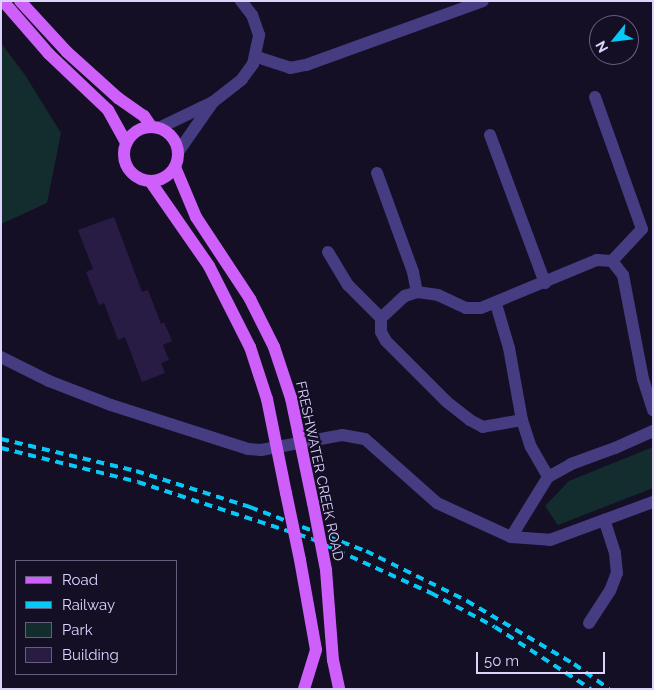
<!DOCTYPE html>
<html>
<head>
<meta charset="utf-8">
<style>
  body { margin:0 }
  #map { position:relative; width:654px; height:690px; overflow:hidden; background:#150f25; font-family:Raleway,sans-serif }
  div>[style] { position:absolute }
  .green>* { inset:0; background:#132d2e }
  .building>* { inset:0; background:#281c45 }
  .minor>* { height:12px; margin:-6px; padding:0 6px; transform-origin:6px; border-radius:6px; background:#453c82 }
  .major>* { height:12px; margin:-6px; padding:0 6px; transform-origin:6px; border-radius:6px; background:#ce5ffa }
  .major>.ring { margin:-6px; padding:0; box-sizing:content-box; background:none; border:12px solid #ce5ffa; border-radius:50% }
  .rail>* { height:4px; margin-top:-2px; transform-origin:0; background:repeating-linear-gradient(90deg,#07c9f7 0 8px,transparent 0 14px) }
  .major-bridge>* { height:12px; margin:-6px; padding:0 6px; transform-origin:6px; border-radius:6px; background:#ce5ffa }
  span { translate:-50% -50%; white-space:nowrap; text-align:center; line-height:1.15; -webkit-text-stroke:4px #150f25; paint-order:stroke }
  .street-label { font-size:14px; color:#ddd4fe }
  .frame { position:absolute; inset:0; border:2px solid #ddd4fe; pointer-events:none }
  .legend { position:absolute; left:15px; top:560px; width:162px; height:115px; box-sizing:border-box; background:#150f25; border:1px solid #655e7c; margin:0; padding:6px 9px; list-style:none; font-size:15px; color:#ddd4fe }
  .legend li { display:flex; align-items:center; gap:10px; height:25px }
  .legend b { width:25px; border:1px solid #655e7c }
  .north { position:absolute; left:589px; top:15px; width:50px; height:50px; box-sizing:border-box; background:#150f25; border:1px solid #655e7c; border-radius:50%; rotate:241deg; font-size:14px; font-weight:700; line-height:20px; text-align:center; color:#ddd4fe }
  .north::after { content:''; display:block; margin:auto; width:18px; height:22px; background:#07c9f7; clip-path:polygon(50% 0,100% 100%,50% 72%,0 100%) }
  .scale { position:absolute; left:476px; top:652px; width:129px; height:22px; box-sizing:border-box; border:2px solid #ddd4fe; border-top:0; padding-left:6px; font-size:15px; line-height:18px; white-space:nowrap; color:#ddd4fe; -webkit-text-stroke:4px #150f25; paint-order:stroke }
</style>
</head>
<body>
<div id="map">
  <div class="green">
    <i style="clip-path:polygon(1px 43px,25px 75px,61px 133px,47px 203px,1px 224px)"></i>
    <i style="clip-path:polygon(653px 447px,653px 488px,558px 525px,545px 506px,569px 481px)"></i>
  </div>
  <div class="building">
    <i style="clip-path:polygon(114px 217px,142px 292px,148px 290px,161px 324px,164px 322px,172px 341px,163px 345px,169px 360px,161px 363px,165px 373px,142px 382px,125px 337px,118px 340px,104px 303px,99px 305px,86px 272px,93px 269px,78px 230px)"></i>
  </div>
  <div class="minor">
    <i style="left:257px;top:57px;width:35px;rotate:18deg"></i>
    <i style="left:290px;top:68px;width:16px;rotate:-11deg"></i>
    <i style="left:306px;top:65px;width:188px;rotate:-19.9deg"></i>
    <i style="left:595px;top:97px;width:140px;rotate:70.4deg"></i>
    <i style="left:642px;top:229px;width:44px;rotate:133.2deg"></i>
    <i style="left:159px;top:128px;width:60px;rotate:-25.7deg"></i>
    <i style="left:213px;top:102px;width:37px;rotate:-38deg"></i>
    <i style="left:242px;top:79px;width:19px;rotate:-54deg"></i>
    <i style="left:253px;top:64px;width:30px;rotate:-78deg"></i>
    <i style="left:259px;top:35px;width:21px;rotate:-109deg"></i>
    <i style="left:252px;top:15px;width:18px;rotate:-128deg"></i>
    <i style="left:490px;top:135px;width:158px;rotate:69.6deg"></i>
    <i style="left:178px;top:152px;width:61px;rotate:-55deg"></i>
    <i style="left:377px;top:173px;width:105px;rotate:70deg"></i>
    <i style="left:413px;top:272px;width:20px;rotate:79deg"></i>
    <i style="left:328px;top:252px;width:39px;rotate:59deg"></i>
    <i style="left:348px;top:285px;width:47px;rotate:45deg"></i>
    <i style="left:496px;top:304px;width:46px;rotate:73.5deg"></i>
    <i style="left:509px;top:348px;width:73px;rotate:79.8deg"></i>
    <i style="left:522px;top:420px;width:28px;rotate:72deg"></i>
    <i style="left:531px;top:447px;width:34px;rotate:60deg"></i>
    <i style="left:1px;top:357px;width:54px;rotate:26.6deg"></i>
    <i style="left:49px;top:381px;width:66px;rotate:21.2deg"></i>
    <i style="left:111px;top:405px;width:144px;rotate:17.8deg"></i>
    <i style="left:248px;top:449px;width:13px;rotate:4deg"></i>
    <i style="left:261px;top:450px;width:82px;rotate:-10.5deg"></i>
    <i style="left:342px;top:435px;width:23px;rotate:10deg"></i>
    <i style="left:365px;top:439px;width:96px;rotate:41.6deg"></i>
    <i style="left:437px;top:503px;width:81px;rotate:24.7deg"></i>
    <i style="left:511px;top:537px;width:39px;rotate:4deg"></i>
    <i style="left:550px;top:540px;width:110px;rotate:-20.3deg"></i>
    <i style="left:522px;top:420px;width:40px;rotate:170deg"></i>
    <i style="left:483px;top:427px;width:15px;rotate:-152deg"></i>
    <i style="left:470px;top:420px;width:29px;rotate:-142deg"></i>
    <i style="left:447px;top:402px;width:86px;rotate:-135deg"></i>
    <i style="left:386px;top:341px;width:10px;rotate:-119deg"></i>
    <i style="left:381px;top:332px;width:14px;rotate:-90deg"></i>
    <i style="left:381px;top:318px;width:33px;rotate:-43deg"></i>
    <i style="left:405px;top:296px;width:13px;rotate:-18deg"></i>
    <i style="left:417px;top:292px;width:21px;rotate:8deg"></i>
    <i style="left:438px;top:295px;width:31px;rotate:25deg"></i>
    <i style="left:466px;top:308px;width:15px"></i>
    <i style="left:481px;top:308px;width:126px;rotate:-22.5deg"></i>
    <i style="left:597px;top:260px;width:15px;rotate:4deg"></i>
    <i style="left:612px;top:261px;width:18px;rotate:52deg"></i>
    <i style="left:623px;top:275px;width:106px;rotate:79.1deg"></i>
    <i style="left:643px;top:379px;width:33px;rotate:72deg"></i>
    <i style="left:511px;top:537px;width:70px;rotate:-58.3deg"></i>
    <i style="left:548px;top:477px;width:26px;rotate:-29deg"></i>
    <i style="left:571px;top:464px;width:47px;rotate:-20deg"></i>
    <i style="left:615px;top:448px;width:42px;rotate:-24.1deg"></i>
    <i style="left:589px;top:623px;width:38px;rotate:-57deg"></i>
    <i style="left:610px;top:591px;width:19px;rotate:-69deg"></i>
    <i style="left:617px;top:573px;width:20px;rotate:-96deg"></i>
    <i style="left:615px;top:553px;width:35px;rotate:-108deg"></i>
  </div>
  <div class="major">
    <i style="left:3px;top:1px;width:70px;rotate:49deg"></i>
    <i style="left:49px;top:54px;width:81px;rotate:43.5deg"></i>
    <i style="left:108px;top:110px;width:38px;rotate:61deg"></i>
    <i style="left:20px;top:1px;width:69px;rotate:47.3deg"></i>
    <i style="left:67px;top:52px;width:69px;rotate:42deg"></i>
    <i style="left:118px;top:98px;width:32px;rotate:35deg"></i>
    <i style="left:144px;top:116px;width:12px;rotate:55deg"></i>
    <i class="ring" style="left:124px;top:127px;width:42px;height:42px"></i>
    <i style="left:175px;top:167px;width:54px;rotate:67.2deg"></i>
    <i style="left:196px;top:217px;width:98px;rotate:56.6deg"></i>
    <i style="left:250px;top:299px;width:54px;rotate:63.4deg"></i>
    <i style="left:274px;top:347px;width:54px;rotate:71.6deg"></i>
    <i style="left:291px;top:398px;width:107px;rotate:78.2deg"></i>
    <i style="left:150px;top:181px;width:103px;rotate:55.2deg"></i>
    <i style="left:209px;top:266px;width:91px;rotate:63.2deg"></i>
    <i style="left:250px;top:347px;width:55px;rotate:71.9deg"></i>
    <i style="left:267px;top:399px;width:96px;rotate:78.6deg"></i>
    <i style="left:300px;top:560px;width:91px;rotate:79.9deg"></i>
    <i style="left:316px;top:650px;width:41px;rotate:107.1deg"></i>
    <i style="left:326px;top:570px;width:90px;rotate:85.6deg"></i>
    <i style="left:333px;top:660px;width:30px;rotate:78deg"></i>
  </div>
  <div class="rail">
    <i style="left:1px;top:439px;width:139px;rotate:13.3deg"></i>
    <i style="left:136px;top:471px;width:120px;rotate:17.5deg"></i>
    <i style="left:250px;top:507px;width:124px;rotate:20.8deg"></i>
    <i style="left:366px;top:551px;width:113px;rotate:26.3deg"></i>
    <i style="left:467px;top:601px;width:124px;rotate:30.5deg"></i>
    <i style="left:574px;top:664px;width:43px;rotate:35.5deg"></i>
    <i style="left:1px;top:448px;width:141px;rotate:13.9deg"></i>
    <i style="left:138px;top:482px;width:183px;rotate:18.1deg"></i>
    <i style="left:312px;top:539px;width:131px;rotate:24.4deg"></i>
    <i style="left:431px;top:593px;width:72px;rotate:28deg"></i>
    <i style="left:495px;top:627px;width:114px;rotate:32.9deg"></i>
  </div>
  <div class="major-bridge">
    <i style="left:286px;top:493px;width:68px;rotate:78.2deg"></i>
    <i style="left:313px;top:503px;width:68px;rotate:79deg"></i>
  </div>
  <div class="street-label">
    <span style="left:320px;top:471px;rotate:78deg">FRESHWATER CREEK ROAD</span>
  </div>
  <div class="frame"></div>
  <ul class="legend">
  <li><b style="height:6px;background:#ce5ffa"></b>Road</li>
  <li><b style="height:6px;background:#07c9f7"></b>Railway</li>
  <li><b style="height:14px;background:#132d2e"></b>Park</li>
  <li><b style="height:14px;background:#281c45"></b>Building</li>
  </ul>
  <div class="north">N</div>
  <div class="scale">50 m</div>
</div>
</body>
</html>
